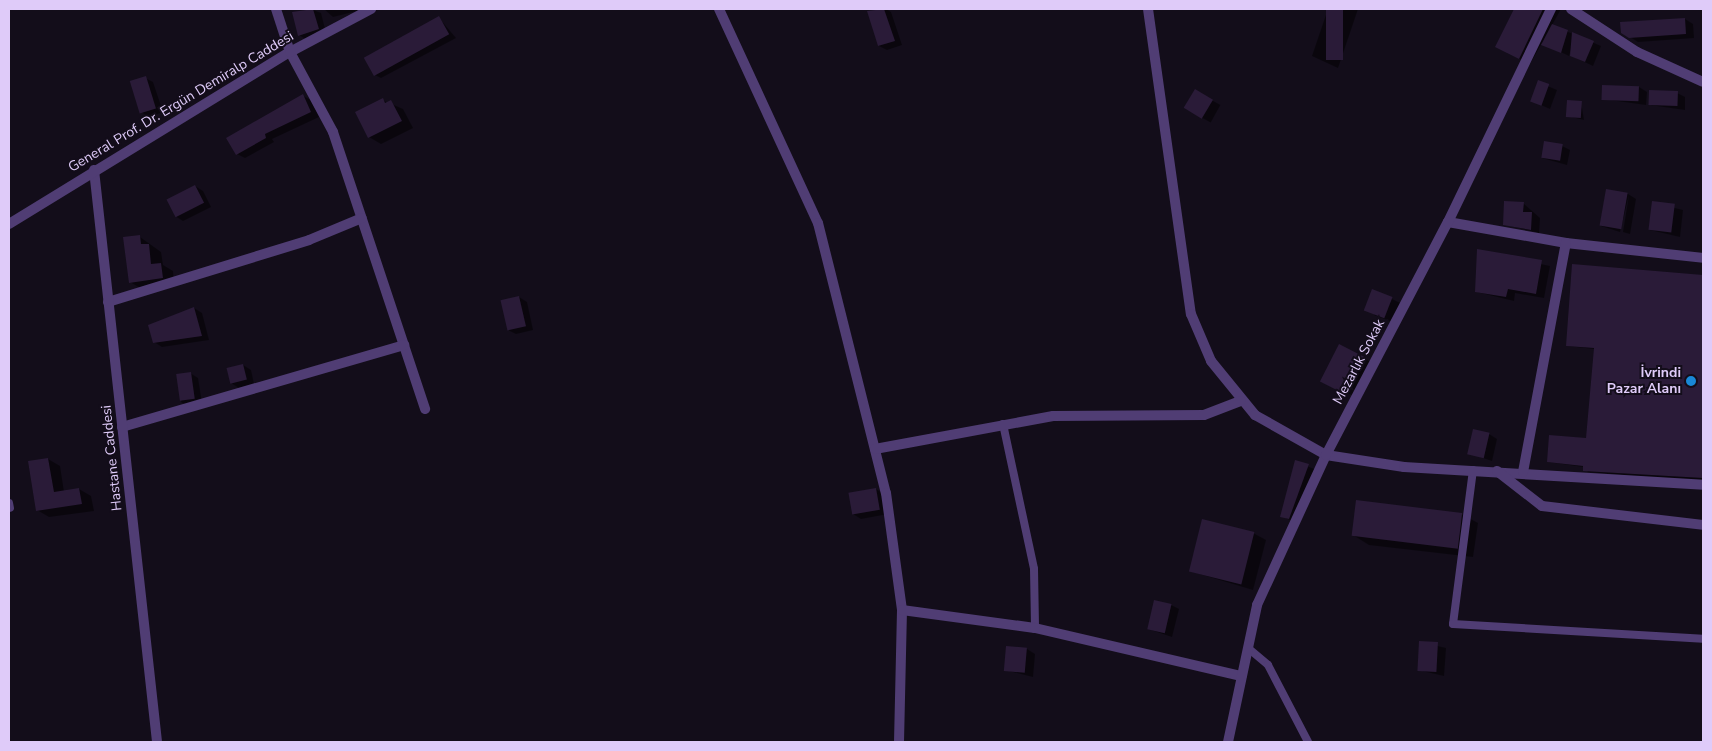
<!DOCTYPE html>
<html>
<head>
<meta charset="utf-8">
<style>
  body { margin:0 }
  #map { position:relative; width:1712px; height:751px; overflow:hidden; background:#130d1a; font-family:"Nunito Sans",sans-serif }
  div>[style] { position:absolute }
  .shadow>* { inset:0; background:#0007; transform-origin:0 0 }
  .building>* { inset:0; background:#2a1b38; transform-origin:0 0 }
  .service>* { height:8px; margin:-4px; padding:0 4px; transform-origin:4px; border-radius:4px; background:#503d74 }
  .minor>* { height:10px; margin:-5px; padding:0 5px; transform-origin:5px; border-radius:5px; background:#503d74 }
  .tertiary>* { height:10px; margin:-5px; padding:0 5px; transform-origin:5px; border-radius:5px; background:#503d74 }
  .dots>* { width:14px; height:14px; translate:-50% -50%; box-sizing:border-box; border:2px solid #130d1a; border-radius:50% }
  span { translate:-50% -50%; white-space:nowrap; text-align:center; line-height:1.15; -webkit-text-stroke:4px #130d1a; paint-order:stroke }
  .street-label { font-size:14px; color:#dfcbf9 }
  .poi-label { font-size:14px; color:#dfcbf9; font-weight:700 }
  .right { translate:-100% -50%; text-align:right }
  .frame { position:absolute; inset:0; border:10px solid #dfcbf9; pointer-events:none }
</style>
</head>
<body>
<div id="map">
  <div class="shadow">
    <i style="clip-path:polygon(311px 9px,321px 13px,326px 33px,307px 40px,299px 35px,294px 13px)"></i>
    <i style="clip-path:polygon(324px 9px,357px 9px,357px 11px,333px 17px)"></i>
    <i style="clip-path:polygon(886px 9px,891px 12px,902px 45px,887px 50px,879px 46px,868px 12px)"></i>
    <i style="clip-path:polygon(1328px 9px,1358px 9px,1338px 68px,1312px 56px)"></i>
    <i style="clip-path:polygon(1534px 9px,1561px 9px,1552px 25px,1601px 46px,1593px 66px,1572px 56px,1571px 49px,1569px 56px,1542px 43px,1530px 64px,1507px 53px)"></i>
    <i style="clip-path:polygon(439px 18px,456px 38px,381px 78px,373px 74px)"></i>
    <i style="clip-path:polygon(1685px 19px,1693px 24px,1694px 38px,1638px 42px,1630px 37px)"></i>
    <i style="clip-path:polygon(145px 78px,153px 82px,163px 112px,149px 117px,141px 112px)"></i>
    <i style="clip-path:polygon(1538px 82px,1557px 90px,1550px 109px,1532px 101px)"></i>
    <i style="clip-path:polygon(1639px 87px,1647px 92px,1646px 105px,1603px 99px)"></i>
    <i style="left:1195px;top:91px;width:29px;height:20px;rotate:29deg"></i>
    <i style="clip-path:polygon(1677px 93px,1685px 97px,1685px 110px,1650px 105px)"></i>
    <i style="clip-path:polygon(303px 96px,311px 100px,319px 117px,272px 139px,274px 142px,245px 158px,237px 154px)"></i>
    <i style="clip-path:polygon(382px 100px,403px 109px,413px 128px,381px 144px,369px 137px)"></i>
    <i style="clip-path:polygon(1581px 102px,1584px 120px,1568px 116px)"></i>
    <i style="clip-path:polygon(1562px 146px,1570px 150px,1567px 165px,1542px 158px)"></i>
    <i style="clip-path:polygon(195px 186px,203px 191px,211px 207px,183px 221px,175px 216px)"></i>
    <i style="clip-path:polygon(1607px 191px,1628px 194px,1636px 199px,1630px 234px,1623px 232px,1629px 195px,1620px 232px,1601px 226px)"></i>
    <i style="clip-path:polygon(1523px 203px,1540px 218px,1539px 233px,1504px 224px)"></i>
    <i style="clip-path:polygon(1654px 203px,1683px 210px,1680px 237px,1650px 230px)"></i>
    <i style="clip-path:polygon(140px 237px,161px 252px,163px 265px,173px 271px,174px 284px,142px 289px,130px 282px)"></i>
    <i style="clip-path:polygon(1478px 251px,1550px 266px,1544px 298px,1515px 293px,1514px 301px,1477px 292px)"></i>
    <i style="clip-path:polygon(1574px 265px,1703px 277px,1703px 482px,1588px 472px,1584px 467px,1548px 462px,1587px 439px,1595px 349px,1567px 346px)"></i>
    <i style="clip-path:polygon(519px 297px,527px 302px,533px 330px,516px 334px,508px 330px)"></i>
    <i style="clip-path:polygon(1392px 299px,1400px 303px,1393px 322px,1374px 315px)"></i>
    <i style="clip-path:polygon(194px 308px,202px 313px,209px 340px,162px 347px,154px 342px)"></i>
    <i style="clip-path:polygon(1340px 346px,1373px 363px,1354px 396px,1329px 385px)"></i>
    <i style="clip-path:polygon(243px 365px,251px 370px,254px 384px,239px 388px,231px 383px)"></i>
    <i style="clip-path:polygon(190px 373px,198px 378px,202px 403px,189px 407px,181px 402px)"></i>
    <i style="clip-path:polygon(1489px 434px,1497px 439px,1492px 461px,1468px 453px)"></i>
    <i style="clip-path:polygon(48px 459px,60px 466px,64px 492px,79px 489px,91px 496px,94px 511px,49px 517px,37px 510px)"></i>
    <i style="clip-path:polygon(1296px 462px,1317px 470px,1297px 523px,1281px 516px)"></i>
    <i style="clip-path:polygon(876px 489px,884px 494px,888px 514px,861px 519px,853px 514px)"></i>
    <i style="clip-path:polygon(1461px 514px,1478px 523px,1473px 557px,1369px 545px,1353px 535px)"></i>
    <i style="clip-path:polygon(1253px 533px,1266px 540px,1253px 590px,1190px 571px)"></i>
    <i style="clip-path:polygon(1171px 605px,1179px 609px,1172px 637px,1148px 629px)"></i>
    <i style="clip-path:polygon(1420px 642px,1446px 648px,1444px 676px,1418px 670px)"></i>
    <i style="clip-path:polygon(1027px 649px,1035px 654px,1033px 677px,1005px 670px)"></i>
  </div>
  <div class="building">
    <i style="clip-path:polygon(313px 9px,319px 29px,298px 36px,292px 12px)"></i>
    <i style="clip-path:polygon(884px 9px,895px 41px,878px 46px,867px 11px)"></i>
    <i style="left:1326px;top:9px;width:17px;height:51px"></i>
    <i style="clip-path:polygon(1514px 9px,1543px 9px,1519px 59px,1495px 47px)"></i>
    <i style="left:439px;top:16px;width:21px;height:86px;rotate:61deg"></i>
    <i style="clip-path:polygon(1685px 18px,1686px 34px,1629px 38px,1621px 33px,1620px 22px)"></i>
    <i style="clip-path:polygon(1552px 24px,1568px 30px,1561px 53px,1541px 45px)"></i>
    <i style="clip-path:polygon(1572px 32px,1594px 41px,1585px 62px,1570px 56px)"></i>
    <i style="left:146px;top:76px;width:34px;height:17px;rotate:73deg"></i>
    <i style="left:1538px;top:80px;width:12px;height:23px;rotate:20deg"></i>
    <i style="left:1602px;top:85px;width:37px;height:15px;rotate:2deg"></i>
    <i style="left:1195px;top:89px;width:21px;height:22px;rotate:31deg"></i>
    <i style="left:1649px;top:90px;width:29px;height:15px;rotate:2deg"></i>
    <i style="clip-path:polygon(303px 94px,311px 112px,265px 134px,266px 138px,236px 155px,226px 138px)"></i>
    <i style="clip-path:polygon(383px 98px,385px 103px,391px 100px,402px 121px,368px 138px,355px 112px)"></i>
    <i style="left:1567px;top:100px;width:15px;height:17px;rotate:4deg"></i>
    <i style="left:1544px;top:141px;width:19px;height:17px;rotate:9deg"></i>
    <i style="left:195px;top:185px;width:20px;height:32px;rotate:63deg"></i>
    <i style="left:1606px;top:189px;width:22px;height:37px;rotate:10deg"></i>
    <i style="clip-path:polygon(1504px 201px,1524px 202px,1523px 212px,1532px 212px,1531px 230px,1503px 225px)"></i>
    <i style="left:1652px;top:201px;width:23px;height:29px;rotate:7deg"></i>
    <i style="clip-path:polygon(140px 235px,141px 244px,149px 244px,151px 264px,161px 263px,163px 278px,129px 283px,123px 237px)"></i>
    <i style="clip-path:polygon(1477px 249px,1542px 260px,1536px 294px,1508px 289px,1506px 297px,1475px 292px)"></i>
    <i style="clip-path:polygon(1572px 264px,1703px 275px,1703px 478px,1583px 471px,1583px 466px,1547px 462px,1549px 435px,1586px 438px,1594px 348px,1566px 346px)"></i>
    <i style="left:1372px;top:289px;width:22px;height:23px;rotate:21deg"></i>
    <i style="left:519px;top:296px;width:31px;height:19px;rotate:77deg"></i>
    <i style="clip-path:polygon(194px 307px,202px 336px,153px 343px,148px 325px)"></i>
    <i style="left:1339px;top:344px;width:29px;height:42px;rotate:27deg"></i>
    <i style="left:243px;top:364px;width:16px;height:17px;rotate:76deg"></i>
    <i style="left:191px;top:372px;width:27px;height:15px;rotate:82deg"></i>
    <i style="left:1473px;top:429px;width:17px;height:26px;rotate:13deg"></i>
    <i style="clip-path:polygon(48px 458px,54px 492px,79px 488px,82px 504px,36px 511px,28px 461px)"></i>
    <i style="clip-path:polygon(1295px 460px,1309px 464px,1289px 519px,1280px 517px)"></i>
    <i style="left:876px;top:488px;width:22px;height:28px;rotate:80deg"></i>
    <i style="left:1356px;top:500px;width:107px;height:36px;rotate:7deg"></i>
    <i style="left:1202px;top:519px;width:54px;height:54px;rotate:14deg"></i>
    <i style="left:1154px;top:600px;width:18px;height:30px;rotate:13deg"></i>
    <i style="left:1419px;top:641px;width:19px;height:30px;rotate:3deg"></i>
    <i style="left:1006px;top:646px;width:21px;height:25px;rotate:5deg"></i>
  </div>
  <div class="service">
    <i style="left:1003px;top:424px;width:148px;rotate:77.9deg"></i>
    <i style="left:1034px;top:569px;width:59px;rotate:89deg"></i>
    <i style="left:1473px;top:470px;width:155px;rotate:97.4deg"></i>
    <i style="left:1453px;top:624px;width:250px;rotate:3.4deg"></i>
    <i style="left:9px;top:503px;width:5px;rotate:79deg"></i>
    <i style="left:1248px;top:648px;width:26px;rotate:40deg"></i>
    <i style="left:1268px;top:665px;width:87px;rotate:62.5deg"></i>
  </div>
  <div class="minor">
    <i style="left:276px;top:9px;width:45px;rotate:72deg"></i>
    <i style="left:290px;top:52px;width:91px;rotate:61.7deg"></i>
    <i style="left:333px;top:132px;width:292px;rotate:71.6deg"></i>
    <i style="left:719px;top:9px;width:236px;rotate:65.2deg"></i>
    <i style="left:818px;top:223px;width:278px;rotate:75.9deg"></i>
    <i style="left:886px;top:493px;width:118px;rotate:82.2deg"></i>
    <i style="left:902px;top:610px;width:132px;rotate:91.3deg"></i>
    <i style="left:1148px;top:9px;width:308px;rotate:82deg"></i>
    <i style="left:1191px;top:314px;width:51px;rotate:66.9deg"></i>
    <i style="left:1211px;top:361px;width:70px;rotate:50.8deg"></i>
    <i style="left:1255px;top:415px;width:81px;rotate:29.4deg"></i>
    <i style="left:1326px;top:455px;width:79px;rotate:8.7deg"></i>
    <i style="left:1404px;top:467px;width:300px;rotate:3.4deg"></i>
    <i style="left:1571px;top:9px;width:79px;rotate:33.1deg"></i>
    <i style="left:1637px;top:52px;width:72px;rotate:24.4deg"></i>
    <i style="left:1448px;top:222px;width:120px;rotate:10.1deg"></i>
    <i style="left:1566px;top:243px;width:138px;rotate:6.2deg"></i>
    <i style="left:108px;top:302px;width:210px;rotate:-17.1deg"></i>
    <i style="left:309px;top:240px;width:57px;rotate:-22.5deg"></i>
    <i style="left:122px;top:427px;width:294px;rotate:-16.2deg"></i>
    <i style="left:875px;top:449px;width:181px;rotate:-10.5deg"></i>
    <i style="left:1053px;top:416px;width:151px;rotate:-0.4deg"></i>
    <i style="left:1204px;top:415px;width:39px;rotate:-21deg"></i>
    <i style="left:1497px;top:471px;width:57px;rotate:37.9deg"></i>
    <i style="left:1542px;top:506px;width:162px;rotate:6.7deg"></i>
    <i style="left:1523px;top:472px;width:233px;rotate:-79.4deg"></i>
    <i style="left:902px;top:610px;width:134px;rotate:7.7deg"></i>
    <i style="left:1035px;top:628px;width:212px;rotate:13.1deg"></i>
    <i style="left:1228px;top:742px;width:140px;rotate:-78deg"></i>
    <i style="left:1257px;top:605px;width:165px;rotate:-65.3deg"></i>
    <i style="left:1326px;top:455px;width:263px;rotate:-62.4deg"></i>
    <i style="left:1448px;top:222px;width:237px;rotate:-64.2deg"></i>
  </div>
  <div class="tertiary">
    <i style="left:94px;top:170px;width:575px;rotate:83.71deg"></i>
    <i style="left:9px;top:224px;width:329px;rotate:-31.5deg"></i>
    <i style="left:290px;top:52px;width:92px;rotate:-28deg"></i>
  </div>
  <div class="dots">
    <i style="left:1691px;top:381px;background:#1988d7"></i>
  </div>
  <div class="street-label">
    <span style="left:181px;top:102px;rotate:-31deg">General Prof. Dr. Ergün Demiralp Caddesi</span>
    <span style="left:1359px;top:362px;rotate:-62deg">Mezarlık Sokak</span>
    <span style="left:112px;top:458px;rotate:-96deg">Hastane Caddesi</span>
  </div>
  <div class="poi-label">
    <span class="right" style="left:1681px;top:381px">İvrindi<br>Pazar Alanı</span>
  </div>
  <div class="frame"></div>
</div>
</body>
</html>
